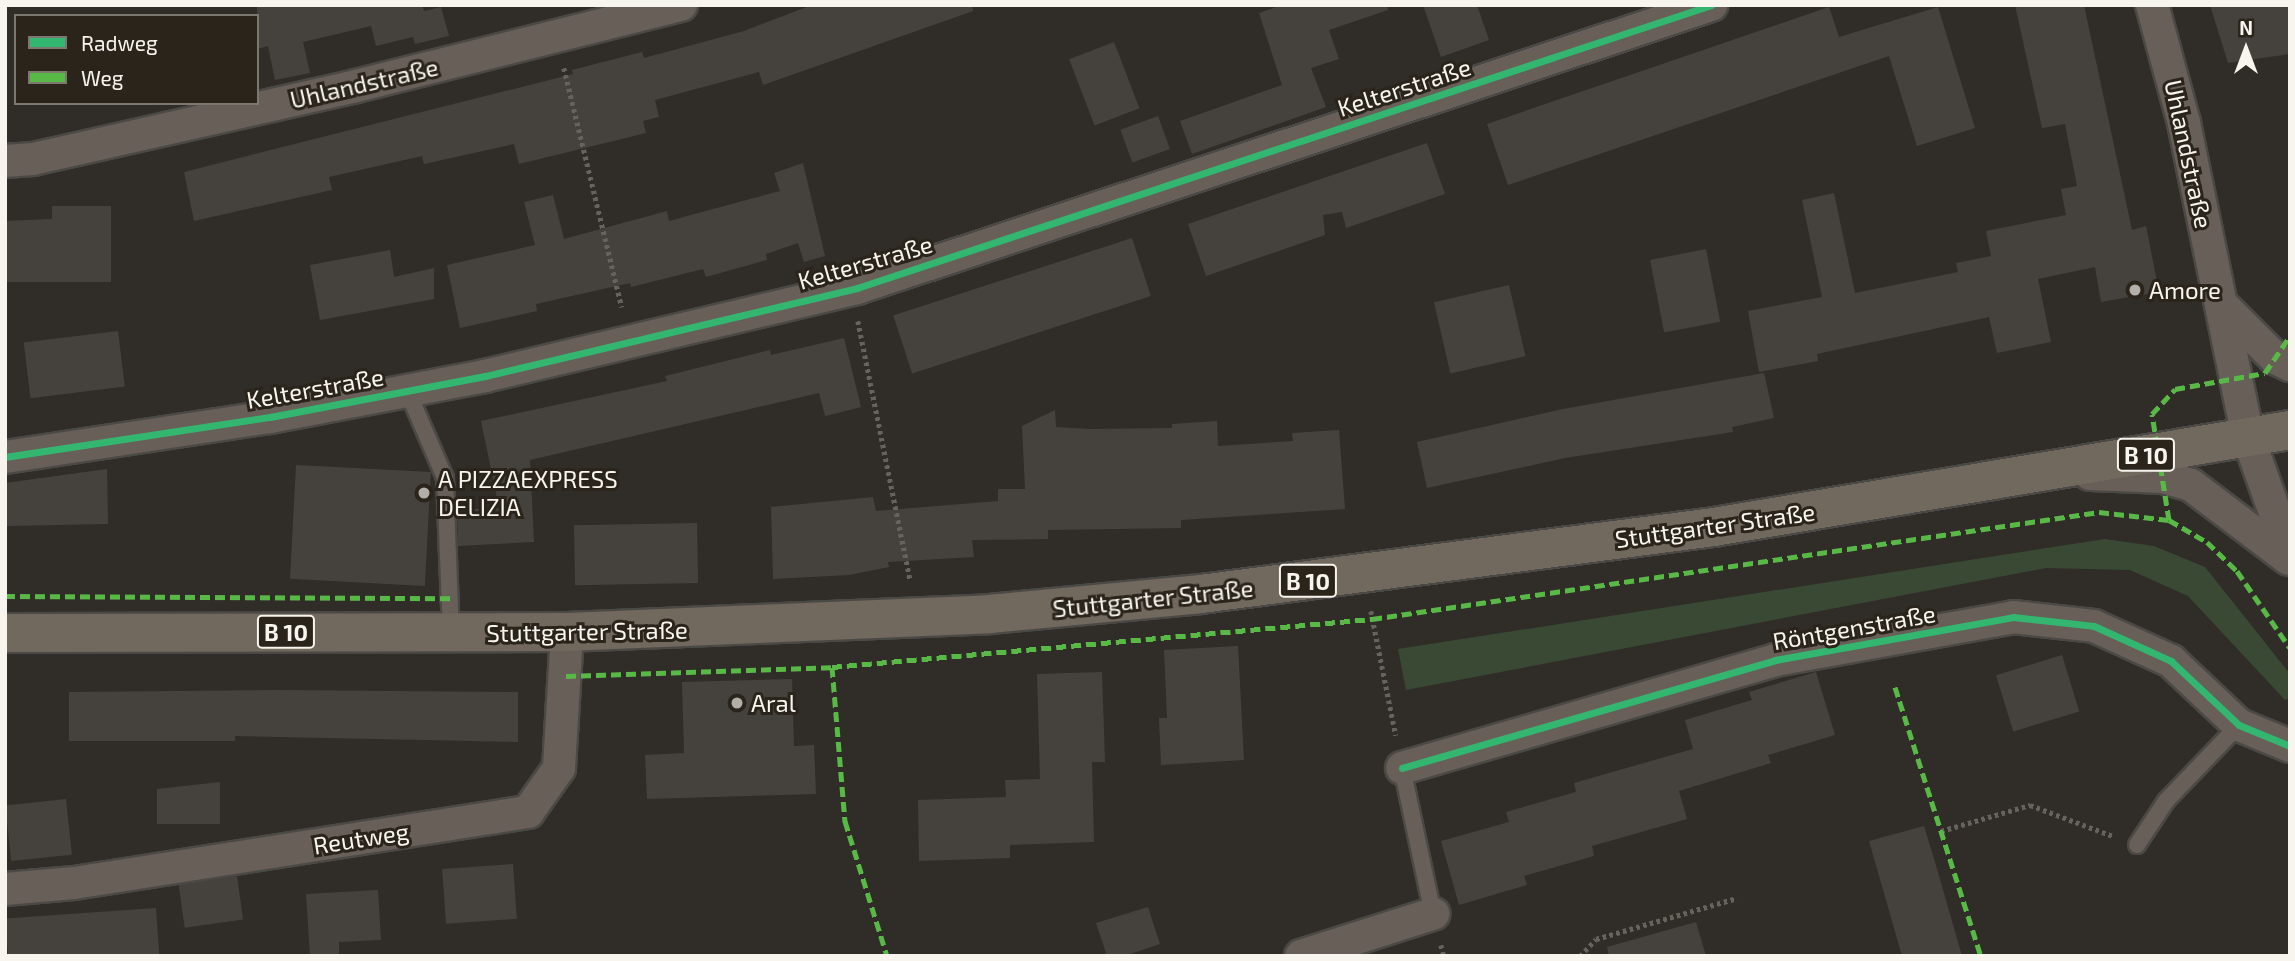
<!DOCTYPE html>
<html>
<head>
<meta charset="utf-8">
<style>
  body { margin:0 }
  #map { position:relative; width:2295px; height:961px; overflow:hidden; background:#302d28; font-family:"Exo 2",sans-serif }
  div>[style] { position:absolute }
  .green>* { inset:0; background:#3a4934 }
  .building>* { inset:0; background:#45423e; transform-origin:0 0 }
  .path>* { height:4.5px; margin-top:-2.25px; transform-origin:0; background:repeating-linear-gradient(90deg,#67625c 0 3.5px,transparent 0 7px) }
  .roads { filter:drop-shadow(2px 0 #4b4945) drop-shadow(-2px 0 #4b4945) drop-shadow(0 2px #4b4945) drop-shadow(0 -2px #4b4945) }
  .service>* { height:16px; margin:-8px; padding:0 8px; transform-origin:8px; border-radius:8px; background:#675f58 }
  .minor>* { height:32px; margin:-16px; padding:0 16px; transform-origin:16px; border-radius:16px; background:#675f58 }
  .primary>* { height:38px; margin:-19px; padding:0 19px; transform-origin:19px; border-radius:19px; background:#71685e }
  .quiet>* { height:5px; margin-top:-2.5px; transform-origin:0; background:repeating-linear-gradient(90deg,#58b947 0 10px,transparent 0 15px) }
  .cycleway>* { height:7px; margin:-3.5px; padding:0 3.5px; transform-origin:3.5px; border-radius:3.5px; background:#33b770 }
  .dots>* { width:19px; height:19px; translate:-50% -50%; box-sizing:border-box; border:4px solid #2a241b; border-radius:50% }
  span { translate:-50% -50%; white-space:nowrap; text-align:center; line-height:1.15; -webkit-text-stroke:6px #2a241b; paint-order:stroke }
  .shield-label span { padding:2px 5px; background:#2a241b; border:2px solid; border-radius:5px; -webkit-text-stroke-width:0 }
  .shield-label { font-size:23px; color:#f8f5ee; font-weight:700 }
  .street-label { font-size:24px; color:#f8f5ee }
  .poi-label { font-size:24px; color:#f8f5ee }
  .left { translate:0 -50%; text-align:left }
  .frame { position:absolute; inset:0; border:7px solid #f8f5ee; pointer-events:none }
  .legend { position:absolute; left:14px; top:14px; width:245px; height:91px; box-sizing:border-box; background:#2a241b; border:2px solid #7c786f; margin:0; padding:9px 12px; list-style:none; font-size:21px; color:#f8f5ee }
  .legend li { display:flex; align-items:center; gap:14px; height:35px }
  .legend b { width:35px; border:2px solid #7c786f }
  .north { position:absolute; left:2211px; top:14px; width:70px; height:70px; -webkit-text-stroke:5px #2a241b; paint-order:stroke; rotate:0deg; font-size:19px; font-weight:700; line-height:28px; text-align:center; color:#f8f5ee }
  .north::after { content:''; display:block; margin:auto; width:24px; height:32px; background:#f8f5ee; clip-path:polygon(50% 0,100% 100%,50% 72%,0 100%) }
</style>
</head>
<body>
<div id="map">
  <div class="green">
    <i style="clip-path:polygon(2105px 539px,2154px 546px,2205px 567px,2290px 674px,2290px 698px,2285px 700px,2188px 596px,2130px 570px,2046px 568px,1406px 690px,1398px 649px)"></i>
  </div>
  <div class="building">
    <i style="clip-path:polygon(257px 5px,422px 5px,424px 11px,441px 7px,449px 36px,415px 44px,413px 37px,376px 46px,371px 26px,303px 42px,310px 73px,275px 80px,268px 46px,257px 49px)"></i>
    <i style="clip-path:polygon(812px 5px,972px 5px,973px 11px,763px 85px,759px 72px,655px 100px,659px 117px,643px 121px,646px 133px,519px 164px,514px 144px,424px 164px,422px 156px,329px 177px,332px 190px,194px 221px,184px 172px,573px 74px,572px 70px,642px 52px,644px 58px,744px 31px)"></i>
    <i style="clip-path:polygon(1282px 5px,1387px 5px,1388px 10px,1329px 30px,1339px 59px,1311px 68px,1326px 107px,1192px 154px,1180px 121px,1282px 85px,1259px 13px)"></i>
    <i style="clip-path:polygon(1423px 5px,1477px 5px,1489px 40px,1441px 57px)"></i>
    <i style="clip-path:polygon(2015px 5px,2084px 5px,2132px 230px,2146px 226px,2159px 292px,2101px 302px,2095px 267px,2038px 279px,2051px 342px,1997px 353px,1989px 317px,1817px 354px,1818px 361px,1759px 372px,1748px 311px,1822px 297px,1802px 200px,1834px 193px,1855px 293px,1958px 272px,1956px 263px,1991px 256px,1986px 231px,2066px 215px,2061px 189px,2077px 186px,2065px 124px,2042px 128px)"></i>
    <i style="clip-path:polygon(2210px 5px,2290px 5px,2290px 54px,2228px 63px)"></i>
    <i style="clip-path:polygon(1829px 7px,1839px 37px,1938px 7px,1975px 128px,1917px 146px,1889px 56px,1508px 185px,1487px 124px)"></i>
    <i style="left:1114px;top:42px;width:71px;height:48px;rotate:69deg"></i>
    <i style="left:1158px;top:116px;width:35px;height:40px;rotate:70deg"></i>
    <i style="clip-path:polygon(1427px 143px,1445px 194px,1346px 228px,1342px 212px,1323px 215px,1325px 235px,1206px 276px,1188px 224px)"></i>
    <i style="clip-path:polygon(803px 163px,825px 256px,804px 262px,798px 243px,766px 254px,767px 260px,706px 277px,703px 269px,631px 287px,630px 283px,536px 304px,537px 311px,460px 328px,447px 265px,535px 245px,524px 202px,553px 195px,564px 239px,667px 211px,669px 221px,780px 191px,774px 173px)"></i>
    <i style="clip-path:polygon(52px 206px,111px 206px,111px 282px,5px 282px,5px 221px,52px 219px)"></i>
    <i style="left:1132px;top:238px;width:61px;height:251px;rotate:72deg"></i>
    <i style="left:1706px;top:249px;width:74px;height:57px;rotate:79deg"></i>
    <i style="clip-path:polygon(390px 250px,394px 277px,434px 268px,434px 299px,320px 320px,310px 265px)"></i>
    <i style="left:1509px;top:285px;width:73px;height:77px;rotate:77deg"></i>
    <i style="left:118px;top:331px;width:56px;height:95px;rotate:83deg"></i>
    <i style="clip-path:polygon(844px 338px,861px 407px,825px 416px,819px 393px,530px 460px,534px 542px,458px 546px,457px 510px,499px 508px,481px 421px,667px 381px,665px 376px,770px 350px,771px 355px)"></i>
    <i style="clip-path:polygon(1764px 373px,1774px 418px,1732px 427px,1733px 432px,1565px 458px,1427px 488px,1417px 442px,1563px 409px)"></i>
    <i style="clip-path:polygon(1055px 410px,1056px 427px,1089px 429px,1172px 428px,1172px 424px,1217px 421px,1218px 446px,1293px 441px,1292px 433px,1339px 430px,1345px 509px,1181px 520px,1181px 528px,1048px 530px,1048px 539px,972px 540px,974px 557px,888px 562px,889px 567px,849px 575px,773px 579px,771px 507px,873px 497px,876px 511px,998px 501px,998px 489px,1025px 489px,1022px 426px)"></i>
    <i style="left:296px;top:465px;width:135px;height:114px;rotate:3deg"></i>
    <i style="clip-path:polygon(107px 469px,108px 524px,5px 526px,5px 483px)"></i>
    <i style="left:697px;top:523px;width:60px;height:123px;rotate:89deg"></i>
    <i style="clip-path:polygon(1238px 646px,1244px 760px,1161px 765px,1159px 718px,1167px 718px,1164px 650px)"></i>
    <i style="left:2062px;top:655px;width:59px;height:69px;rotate:73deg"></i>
    <i style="clip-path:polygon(1102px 672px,1105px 762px,1092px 762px,1094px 842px,1010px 845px,1010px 858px,919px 861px,918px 800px,1006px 797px,1005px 780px,1040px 779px,1037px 674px)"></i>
    <i style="clip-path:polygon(1816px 672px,1835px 735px,1768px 755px,1771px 763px,1679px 791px,1687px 819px,1592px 846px,1594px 856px,1524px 876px,1527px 885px,1459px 905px,1441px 841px,1509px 822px,1506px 812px,1576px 792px,1574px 783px,1693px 749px,1685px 720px,1752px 700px,1749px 692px)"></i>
    <i style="clip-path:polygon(792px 679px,794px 746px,814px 745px,816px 794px,647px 799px,645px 755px,684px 753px,682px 682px)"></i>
    <i style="clip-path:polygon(276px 690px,518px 692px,518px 742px,235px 736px,235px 741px,69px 741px,69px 692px)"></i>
    <i style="clip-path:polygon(220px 782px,220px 824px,157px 824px,157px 789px)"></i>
    <i style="left:66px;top:799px;width:56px;height:61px;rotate:84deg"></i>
    <i style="clip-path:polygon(1924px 826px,1935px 862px,1962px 956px,1902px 956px,1869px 841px)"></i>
    <i style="left:513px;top:864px;width:55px;height:71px;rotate:86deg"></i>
    <i style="left:237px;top:876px;width:44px;height:59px;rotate:82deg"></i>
    <i style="clip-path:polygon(378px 890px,381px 940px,339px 942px,339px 956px,310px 956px,306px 894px)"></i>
    <i style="clip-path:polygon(1148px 907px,1160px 944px,1124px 956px,1107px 956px,1096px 923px)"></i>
    <i style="left:156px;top:908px;width:46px;height:151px;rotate:86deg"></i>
    <i style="clip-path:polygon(1696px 922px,1706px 956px,1609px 956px,1607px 947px)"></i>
  </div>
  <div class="path">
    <i style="left:564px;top:68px;width:246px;rotate:76.4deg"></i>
    <i style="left:858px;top:321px;width:264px;rotate:78.6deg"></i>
    <i style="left:1371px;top:611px;width:127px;rotate:78.7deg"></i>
    <i style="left:1941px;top:831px;width:93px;rotate:-16.3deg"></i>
    <i style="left:2030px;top:805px;width:89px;rotate:20.5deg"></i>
    <i style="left:1441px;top:945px;width:11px;rotate:75deg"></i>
    <i style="left:1580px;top:956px;width:23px;rotate:-47deg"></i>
    <i style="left:1596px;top:939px;width:147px;rotate:-16.2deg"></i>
  </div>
  <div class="roads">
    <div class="service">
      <i style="left:407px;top:390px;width:96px;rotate:66.6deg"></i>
      <i style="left:445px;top:478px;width:154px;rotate:87.8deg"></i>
      <i style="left:1402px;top:768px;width:149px;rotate:78deg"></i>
      <i style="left:2137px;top:845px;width:53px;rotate:-56.6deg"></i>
      <i style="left:2166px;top:801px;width:105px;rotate:-46.2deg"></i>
    </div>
    <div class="minor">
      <i style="left:2152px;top:5px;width:122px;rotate:74.8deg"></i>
      <i style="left:2184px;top:123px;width:320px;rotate:78.5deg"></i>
      <i style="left:2248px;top:437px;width:125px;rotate:70.4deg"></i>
      <i style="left:5px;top:161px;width:28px;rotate:-4deg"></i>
      <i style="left:33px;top:159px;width:331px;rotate:-12.7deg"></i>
      <i style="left:356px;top:86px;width:335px;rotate:-14deg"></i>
      <i style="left:2221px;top:304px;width:76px;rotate:45deg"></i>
      <i style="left:2275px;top:358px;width:17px;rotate:25deg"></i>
      <i style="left:5px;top:457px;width:268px;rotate:-8.6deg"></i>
      <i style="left:270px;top:417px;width:219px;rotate:-10.8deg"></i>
      <i style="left:485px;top:376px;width:382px;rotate:-13.3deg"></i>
      <i style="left:857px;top:288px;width:900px;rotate:-18.33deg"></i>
      <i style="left:2090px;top:474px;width:73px;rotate:2.4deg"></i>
      <i style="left:2163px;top:477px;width:29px;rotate:16deg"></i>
      <i style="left:2191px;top:485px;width:123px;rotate:37.1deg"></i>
      <i style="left:1402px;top:768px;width:388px;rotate:-16.1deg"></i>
      <i style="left:1775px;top:660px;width:242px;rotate:-10.2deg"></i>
      <i style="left:2013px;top:617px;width:81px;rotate:6.3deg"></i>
      <i style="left:2094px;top:626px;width:85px;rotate:24.4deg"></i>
      <i style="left:2171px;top:661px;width:93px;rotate:43.3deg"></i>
      <i style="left:2239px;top:725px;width:55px;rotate:22.4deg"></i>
      <i style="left:5px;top:889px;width:69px;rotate:-5deg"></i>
      <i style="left:74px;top:883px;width:460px;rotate:-8.9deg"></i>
      <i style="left:528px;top:812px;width:54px;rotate:-54.8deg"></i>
      <i style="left:559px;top:768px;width:136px;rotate:-86.6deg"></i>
      <i style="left:1301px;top:956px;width:139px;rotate:-17.7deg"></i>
    </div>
    <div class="primary">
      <i style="left:5px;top:633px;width:562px;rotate:-0.1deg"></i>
      <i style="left:567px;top:632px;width:423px;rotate:-2.4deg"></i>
      <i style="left:990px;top:614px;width:212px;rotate:-5.4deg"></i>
      <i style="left:1201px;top:594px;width:517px;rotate:-7.44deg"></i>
      <i style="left:1714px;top:527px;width:584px;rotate:-9.56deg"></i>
    </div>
  </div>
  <div class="quiet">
    <i style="left:2169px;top:520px;width:107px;rotate:-99.1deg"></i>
    <i style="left:2152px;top:414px;width:34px;rotate:-47deg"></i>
    <i style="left:2175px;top:389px;width:91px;rotate:-10.1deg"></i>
    <i style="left:2265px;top:373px;width:45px;rotate:-56deg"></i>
    <i style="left:5px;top:596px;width:445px;rotate:0.3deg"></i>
    <i style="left:832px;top:667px;width:155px;rotate:85.2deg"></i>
    <i style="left:845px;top:821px;width:141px;rotate:72.7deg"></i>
    <i style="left:566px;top:676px;width:266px;rotate:-1.9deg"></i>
    <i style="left:832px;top:667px;width:542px;rotate:-5.08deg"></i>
    <i style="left:1372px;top:619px;width:735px;rotate:-8.37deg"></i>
    <i style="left:2099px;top:512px;width:70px;rotate:6.5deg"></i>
    <i style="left:2169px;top:520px;width:44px;rotate:30.1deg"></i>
    <i style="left:2207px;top:542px;width:42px;rotate:44deg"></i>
    <i style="left:2237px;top:571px;width:93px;rotate:55.5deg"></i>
    <i style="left:1895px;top:687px;width:282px;rotate:72.3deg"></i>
  </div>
  <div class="cycleway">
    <i style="left:5px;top:457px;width:268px;rotate:-8.6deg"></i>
    <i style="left:270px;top:417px;width:219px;rotate:-10.8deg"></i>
    <i style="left:485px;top:376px;width:382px;rotate:-13.3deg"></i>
    <i style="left:857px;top:288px;width:900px;rotate:-18.33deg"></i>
    <i style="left:1402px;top:768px;width:388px;rotate:-16.1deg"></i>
    <i style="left:1775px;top:660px;width:242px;rotate:-10.2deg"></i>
    <i style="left:2013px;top:617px;width:81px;rotate:6.3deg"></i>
    <i style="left:2094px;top:626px;width:85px;rotate:24.4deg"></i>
    <i style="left:2171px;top:661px;width:93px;rotate:43.3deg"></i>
    <i style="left:2239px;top:725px;width:55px;rotate:22.4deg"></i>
  </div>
  <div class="dots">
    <i style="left:2135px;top:290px;background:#b2afa9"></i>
    <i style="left:424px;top:493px;background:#b2afa9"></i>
    <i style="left:737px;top:703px;background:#b2afa9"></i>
  </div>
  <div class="shield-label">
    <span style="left:2146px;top:455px">B 10</span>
    <span style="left:1308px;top:581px">B 10</span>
    <span style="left:286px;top:632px">B 10</span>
  </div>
  <div class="street-label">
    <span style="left:364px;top:83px;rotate:-13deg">Uhlandstraße</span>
    <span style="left:1404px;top:87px;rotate:-18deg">Kelterstraße</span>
    <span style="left:2189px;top:154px;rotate:78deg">Uhlandstraße</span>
    <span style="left:865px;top:262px;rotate:-16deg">Kelterstraße</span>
    <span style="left:315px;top:388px;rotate:-10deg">Kelterstraße</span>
    <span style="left:1715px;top:525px;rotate:-8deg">Stuttgarter Straße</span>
    <span style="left:1153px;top:598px;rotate:-6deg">Stuttgarter Straße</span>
    <span style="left:1854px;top:627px;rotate:-10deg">Röntgenstraße</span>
    <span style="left:587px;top:631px;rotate:-1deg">Stuttgarter Straße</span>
    <span style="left:361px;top:838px;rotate:-9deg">Reutweg</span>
  </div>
  <div class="poi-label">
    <span class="left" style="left:2149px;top:290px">Amore</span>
    <span class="left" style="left:438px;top:493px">A PIZZAEXPRESS<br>DELIZIA</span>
    <span class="left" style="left:751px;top:703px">Aral</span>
  </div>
  <div class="frame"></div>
  <ul class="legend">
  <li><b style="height:9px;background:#33b770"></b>Radweg</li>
  <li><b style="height:9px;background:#58b947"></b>Weg</li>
  </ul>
  <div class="north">N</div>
</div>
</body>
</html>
